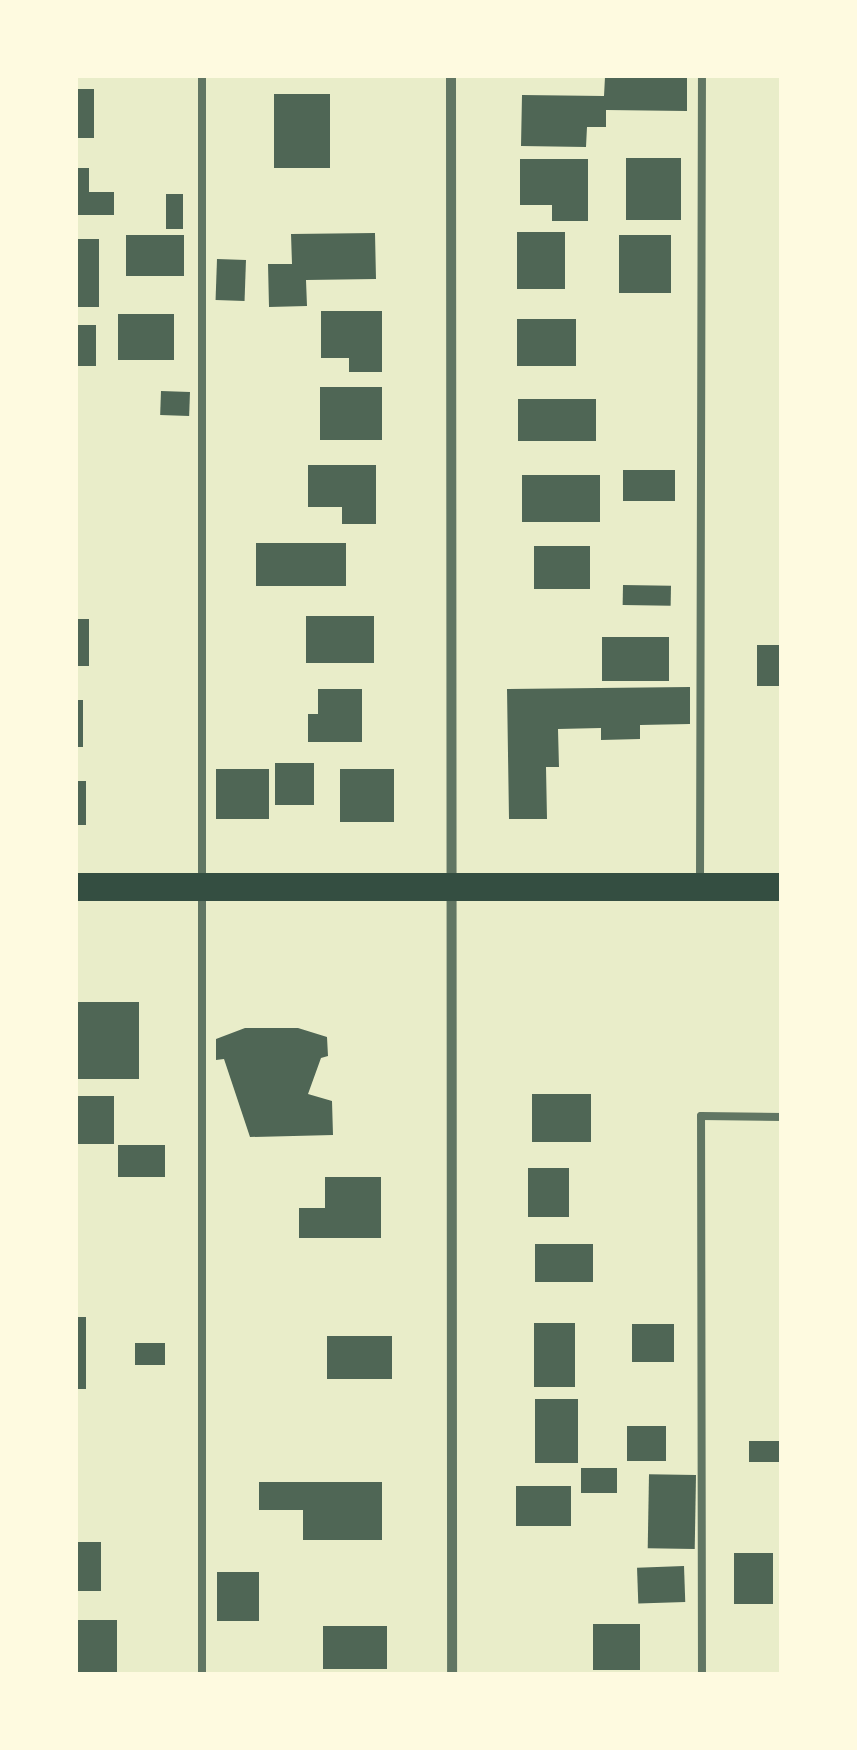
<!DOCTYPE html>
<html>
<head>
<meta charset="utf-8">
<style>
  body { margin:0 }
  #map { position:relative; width:857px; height:1750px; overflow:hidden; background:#e9edc9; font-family:"Fira Sans Condensed",sans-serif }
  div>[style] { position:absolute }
  .building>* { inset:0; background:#4f6655; transform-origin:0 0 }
  .service>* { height:8px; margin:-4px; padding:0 4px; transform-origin:4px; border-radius:4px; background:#617663 }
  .minor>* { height:10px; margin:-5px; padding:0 5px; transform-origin:5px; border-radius:5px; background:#617663 }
  .trunk>* { height:28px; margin:-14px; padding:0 14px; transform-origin:14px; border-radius:14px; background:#344e41 }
  span { translate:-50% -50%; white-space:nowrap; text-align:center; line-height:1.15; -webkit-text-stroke:10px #fefae0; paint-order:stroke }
  .frame { position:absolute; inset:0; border:78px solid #fefae0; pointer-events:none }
</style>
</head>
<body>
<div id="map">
  <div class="building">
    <i style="clip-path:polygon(605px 77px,687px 77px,687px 111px,606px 110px,606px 127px,587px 127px,586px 147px,521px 146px,522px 95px,604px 96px)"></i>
    <i style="left:75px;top:89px;width:19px;height:49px"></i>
    <i style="left:274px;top:94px;width:56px;height:74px"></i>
    <i style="left:626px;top:158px;width:55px;height:62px"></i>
    <i style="clip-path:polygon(520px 159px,588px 159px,588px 221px,552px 221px,552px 205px,520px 205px)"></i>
    <i style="clip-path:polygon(75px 168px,89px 168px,89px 192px,114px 192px,114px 215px,75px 215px)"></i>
    <i style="left:166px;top:194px;width:17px;height:35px"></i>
    <i style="left:517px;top:232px;width:48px;height:57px"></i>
    <i style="clip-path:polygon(375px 233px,376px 279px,306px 280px,307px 306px,269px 307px,268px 264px,292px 264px,291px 234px)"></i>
    <i style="left:126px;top:235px;width:58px;height:41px"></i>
    <i style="left:619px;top:235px;width:52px;height:58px"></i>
    <i style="left:75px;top:239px;width:24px;height:68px"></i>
    <i style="left:217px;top:259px;width:29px;height:41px;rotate:2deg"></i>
    <i style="clip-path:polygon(321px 311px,382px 311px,382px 372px,349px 372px,349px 358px,321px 358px)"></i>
    <i style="left:118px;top:314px;width:56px;height:46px"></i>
    <i style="left:517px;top:319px;width:59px;height:47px"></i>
    <i style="left:75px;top:325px;width:21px;height:41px"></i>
    <i style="left:320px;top:387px;width:62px;height:53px"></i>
    <i style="left:161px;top:391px;width:29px;height:24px;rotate:2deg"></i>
    <i style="left:518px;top:399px;width:78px;height:42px"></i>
    <i style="clip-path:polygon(308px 465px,376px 465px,376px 524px,342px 524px,342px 507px,308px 507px)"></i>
    <i style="left:623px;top:470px;width:52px;height:31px"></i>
    <i style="left:522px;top:475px;width:78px;height:47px"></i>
    <i style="left:256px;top:543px;width:90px;height:43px"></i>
    <i style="left:534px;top:546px;width:56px;height:43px"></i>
    <i style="left:623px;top:585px;width:48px;height:20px;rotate:1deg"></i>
    <i style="left:306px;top:616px;width:68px;height:47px"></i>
    <i style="left:75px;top:619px;width:14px;height:47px"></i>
    <i style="left:602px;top:637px;width:67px;height:44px"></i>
    <i style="left:757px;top:645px;width:25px;height:41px"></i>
    <i style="clip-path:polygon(690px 687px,690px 724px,640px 725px,640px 739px,601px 740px,601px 728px,558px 729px,559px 767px,546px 767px,547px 819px,509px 819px,507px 689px)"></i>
    <i style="clip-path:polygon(318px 689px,362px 689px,362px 742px,308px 742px,308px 714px,318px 714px)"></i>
    <i style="left:75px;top:700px;width:8px;height:47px"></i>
    <i style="left:275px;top:763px;width:39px;height:42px"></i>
    <i style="left:216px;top:769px;width:53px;height:50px"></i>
    <i style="left:340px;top:769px;width:54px;height:53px"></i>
    <i style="left:75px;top:781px;width:11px;height:44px"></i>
    <i style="left:75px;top:1002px;width:64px;height:77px"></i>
    <i style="clip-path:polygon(245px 1028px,298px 1028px,327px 1037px,328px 1056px,321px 1058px,308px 1094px,332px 1101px,333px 1135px,250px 1137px,224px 1059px,216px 1060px,216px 1039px)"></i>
    <i style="left:532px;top:1094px;width:59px;height:48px"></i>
    <i style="left:75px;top:1096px;width:39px;height:48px"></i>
    <i style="left:118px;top:1145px;width:47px;height:32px"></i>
    <i style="left:528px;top:1168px;width:41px;height:49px"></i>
    <i style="clip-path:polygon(325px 1177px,381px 1177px,381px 1238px,299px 1238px,299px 1208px,325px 1208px)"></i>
    <i style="left:535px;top:1244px;width:58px;height:38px"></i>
    <i style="left:75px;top:1317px;width:11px;height:72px"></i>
    <i style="left:534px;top:1323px;width:41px;height:64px"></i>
    <i style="left:632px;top:1324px;width:42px;height:38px"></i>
    <i style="left:327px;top:1336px;width:65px;height:43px"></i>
    <i style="left:135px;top:1343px;width:30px;height:22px"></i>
    <i style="left:535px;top:1399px;width:43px;height:64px"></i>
    <i style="left:627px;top:1426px;width:39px;height:35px"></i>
    <i style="left:749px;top:1441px;width:33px;height:21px"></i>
    <i style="left:581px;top:1468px;width:36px;height:25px"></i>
    <i style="left:696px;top:1475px;width:74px;height:47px;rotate:91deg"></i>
    <i style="clip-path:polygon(259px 1482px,382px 1482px,382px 1540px,303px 1540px,303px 1510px,259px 1510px)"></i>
    <i style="left:516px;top:1486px;width:55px;height:40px"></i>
    <i style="left:75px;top:1542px;width:26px;height:49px"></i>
    <i style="left:734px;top:1553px;width:39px;height:51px"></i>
    <i style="left:684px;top:1566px;width:36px;height:47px;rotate:88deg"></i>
    <i style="left:217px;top:1572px;width:42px;height:49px"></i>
    <i style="left:75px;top:1620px;width:42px;height:55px"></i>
    <i style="left:593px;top:1624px;width:47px;height:46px"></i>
    <i style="left:323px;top:1626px;width:64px;height:43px"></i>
  </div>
  <div class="service">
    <i style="left:202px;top:880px;width:805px;rotate:-90deg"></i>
    <i style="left:700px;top:882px;width:807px;rotate:-89.86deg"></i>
    <i style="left:202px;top:1675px;width:781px;rotate:-90deg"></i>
    <i style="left:702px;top:1675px;width:559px;rotate:-90.1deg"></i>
    <i style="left:701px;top:1116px;width:81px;rotate:0.7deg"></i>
  </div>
  <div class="minor">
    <i style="left:451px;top:75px;width:1600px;rotate:89.96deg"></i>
  </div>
  <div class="trunk">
    <i style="left:75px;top:887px;width:707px"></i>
  </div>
  <div class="frame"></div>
</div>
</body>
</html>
